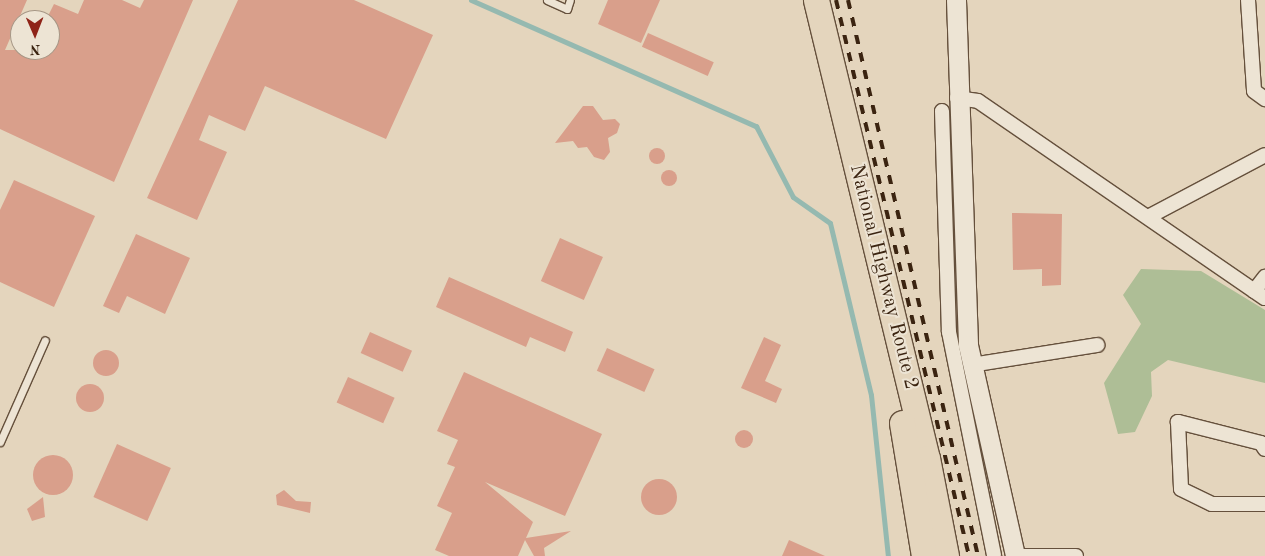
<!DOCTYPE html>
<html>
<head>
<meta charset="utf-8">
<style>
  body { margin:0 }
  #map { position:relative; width:1265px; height:556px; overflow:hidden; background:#e4d5bd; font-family:"Old Standard TT",serif }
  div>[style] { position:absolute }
  .green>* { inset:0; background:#aebe96 }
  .stream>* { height:5px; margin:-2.5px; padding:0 2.5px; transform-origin:2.5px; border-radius:2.5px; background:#95b9b0 }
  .building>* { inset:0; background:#d99f8b; transform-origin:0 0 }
  .round { border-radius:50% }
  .roads { filter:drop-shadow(1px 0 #65503c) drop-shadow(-1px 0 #65503c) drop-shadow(0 1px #65503c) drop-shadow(0 -1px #65503c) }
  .lane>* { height:7px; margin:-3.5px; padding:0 3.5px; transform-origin:3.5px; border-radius:3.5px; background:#ede4d4 }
  .street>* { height:14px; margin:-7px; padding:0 7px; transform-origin:7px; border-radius:7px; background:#ede4d4 }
  .secondary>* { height:19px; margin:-9.5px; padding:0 9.5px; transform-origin:9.5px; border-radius:9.5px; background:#ede4d4 }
  .highway>* { height:25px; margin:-12.5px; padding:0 12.5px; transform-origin:12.5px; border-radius:12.5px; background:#e4d5bd }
  .rail>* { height:4px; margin-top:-2px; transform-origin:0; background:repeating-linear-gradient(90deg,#3b2411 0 9px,transparent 0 18px) }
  span { translate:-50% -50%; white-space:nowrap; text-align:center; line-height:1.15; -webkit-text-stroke:4px #ede4d4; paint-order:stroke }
  .street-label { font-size:20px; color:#3b2411 }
  .north { position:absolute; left:10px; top:10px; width:50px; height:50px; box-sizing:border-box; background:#ede4d4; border:1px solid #a69786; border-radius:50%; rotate:179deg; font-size:14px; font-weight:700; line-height:20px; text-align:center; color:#3b2411 }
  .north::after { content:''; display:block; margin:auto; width:18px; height:22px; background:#8f2418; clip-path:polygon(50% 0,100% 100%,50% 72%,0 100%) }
</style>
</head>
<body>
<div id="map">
  <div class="green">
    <i style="clip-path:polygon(1141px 269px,1201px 271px,1265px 310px,1265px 383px,1168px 360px,1151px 372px,1152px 396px,1135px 432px,1118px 434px,1104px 383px,1141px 324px,1123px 295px)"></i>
  </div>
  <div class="stream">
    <i style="left:471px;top:0;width:312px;rotate:23.9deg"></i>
    <i style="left:756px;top:126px;width:80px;rotate:62.5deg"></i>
    <i style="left:793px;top:197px;width:45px;rotate:35.1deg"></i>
    <i style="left:830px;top:223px;width:177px;rotate:76.6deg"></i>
    <i style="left:871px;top:395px;width:162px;rotate:84deg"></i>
  </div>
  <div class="building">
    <i style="clip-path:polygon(0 0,27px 0,5px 50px,50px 50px,50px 20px,46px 20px,54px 4px,78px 14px,84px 0,122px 0,140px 8px,144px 0,193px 0,114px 182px,0 129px)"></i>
    <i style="clip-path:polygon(238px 0,354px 0,433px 35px,386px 139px,265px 86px,245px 131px,209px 115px,199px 140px,227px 152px,197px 220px,147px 198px)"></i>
    <i style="clip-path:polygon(608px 0,660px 0,641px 43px,598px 24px)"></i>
    <i style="left:648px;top:33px;width:72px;height:15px;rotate:24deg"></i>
    <i style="clip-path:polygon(583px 106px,593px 106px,603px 120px,615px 119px,620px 124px,617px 133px,608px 138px,610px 152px,604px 160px,594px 157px,587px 147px,578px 148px,573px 141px,555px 143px)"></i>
    <i class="round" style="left:649px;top:148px;width:16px;height:16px"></i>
    <i class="round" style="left:661px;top:170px;width:16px;height:16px"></i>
    <i style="clip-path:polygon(14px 180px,95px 216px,54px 307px,0 282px,0 210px)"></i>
    <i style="clip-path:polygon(1012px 213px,1062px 214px,1061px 285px,1042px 286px,1042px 269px,1013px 270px)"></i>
    <i style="clip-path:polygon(136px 234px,190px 258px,165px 314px,127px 296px,119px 313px,103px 306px)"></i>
    <i style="left:560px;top:238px;width:47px;height:47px;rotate:24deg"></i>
    <i style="clip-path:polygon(449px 277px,573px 332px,565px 352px,530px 337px,526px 347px,436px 307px)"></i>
    <i style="left:370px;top:332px;width:46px;height:23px;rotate:24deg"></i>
    <i style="clip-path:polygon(764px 337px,781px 345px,765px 381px,782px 389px,776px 403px,741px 388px)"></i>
    <i style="left:607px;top:348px;width:52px;height:25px;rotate:24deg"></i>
    <i class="round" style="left:93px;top:350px;width:26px;height:26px"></i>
    <i style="clip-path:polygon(464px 372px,602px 434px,565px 516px,485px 482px,533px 522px,526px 538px,571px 531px,544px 548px,545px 556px,534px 556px,525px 540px,518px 556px,449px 556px,435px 550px,452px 513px,437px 506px,455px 467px,447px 464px,458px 440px,437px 431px)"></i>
    <i style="left:348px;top:377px;width:51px;height:28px;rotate:24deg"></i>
    <i class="round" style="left:76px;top:384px;width:28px;height:28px"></i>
    <i class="round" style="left:735px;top:430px;width:18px;height:18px"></i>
    <i style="left:117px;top:444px;width:59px;height:58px;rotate:24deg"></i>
    <i class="round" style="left:33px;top:455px;width:40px;height:40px"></i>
    <i class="round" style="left:641px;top:479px;width:36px;height:36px"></i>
    <i style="clip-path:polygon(284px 490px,296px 501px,311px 502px,310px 513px,277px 505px,276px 495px)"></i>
    <i style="clip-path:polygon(43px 497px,45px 517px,32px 521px,27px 509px)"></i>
    <i style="clip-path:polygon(789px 540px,825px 556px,782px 556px)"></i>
  </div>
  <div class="roads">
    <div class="lane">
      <i style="left:547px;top:0;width:22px;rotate:24deg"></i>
      <i style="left:567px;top:9px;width:9px;rotate:-72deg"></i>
      <i style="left:0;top:442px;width:111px;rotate:-66.2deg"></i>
    </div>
    <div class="street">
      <i style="left:1248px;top:0;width:91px;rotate:86.2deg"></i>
      <i style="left:1254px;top:91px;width:14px;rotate:36deg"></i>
      <i style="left:957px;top:98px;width:21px;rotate:8deg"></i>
      <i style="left:978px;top:101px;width:348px;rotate:34.5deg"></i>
      <i style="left:942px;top:111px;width:221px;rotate:88.2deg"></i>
      <i style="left:949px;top:332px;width:228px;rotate:78.6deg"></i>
      <i style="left:1148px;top:217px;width:132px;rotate:-27.9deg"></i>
      <i style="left:1254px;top:291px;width:18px;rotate:-52deg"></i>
      <i style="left:971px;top:365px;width:128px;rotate:-9deg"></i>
      <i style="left:1265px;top:449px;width:7px;rotate:-124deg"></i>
      <i style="left:1261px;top:443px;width:86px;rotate:-165.8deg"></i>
      <i style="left:1178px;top:422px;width:67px;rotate:87.4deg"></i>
      <i style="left:1181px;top:489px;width:34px;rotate:26deg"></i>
      <i style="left:1212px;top:504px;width:53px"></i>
      <i style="left:1017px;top:556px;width:59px"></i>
    </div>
    <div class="secondary">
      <i style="left:956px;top:0;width:345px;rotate:88deg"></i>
      <i style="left:968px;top:345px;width:216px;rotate:77.4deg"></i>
    </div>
    <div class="highway">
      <i style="left:816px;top:0;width:471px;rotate:76.4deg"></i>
      <i style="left:927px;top:458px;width:100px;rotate:79deg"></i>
      <i style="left:902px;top:423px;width:135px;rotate:80.6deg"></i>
    </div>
  </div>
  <div class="rail">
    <i style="left:836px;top:0;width:572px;rotate:76.55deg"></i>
    <i style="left:848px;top:0;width:571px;rotate:76.84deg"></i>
  </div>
  <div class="street-label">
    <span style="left:883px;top:277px;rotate:76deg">National Highway Route 2</span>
  </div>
  <div class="north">N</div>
</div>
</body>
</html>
